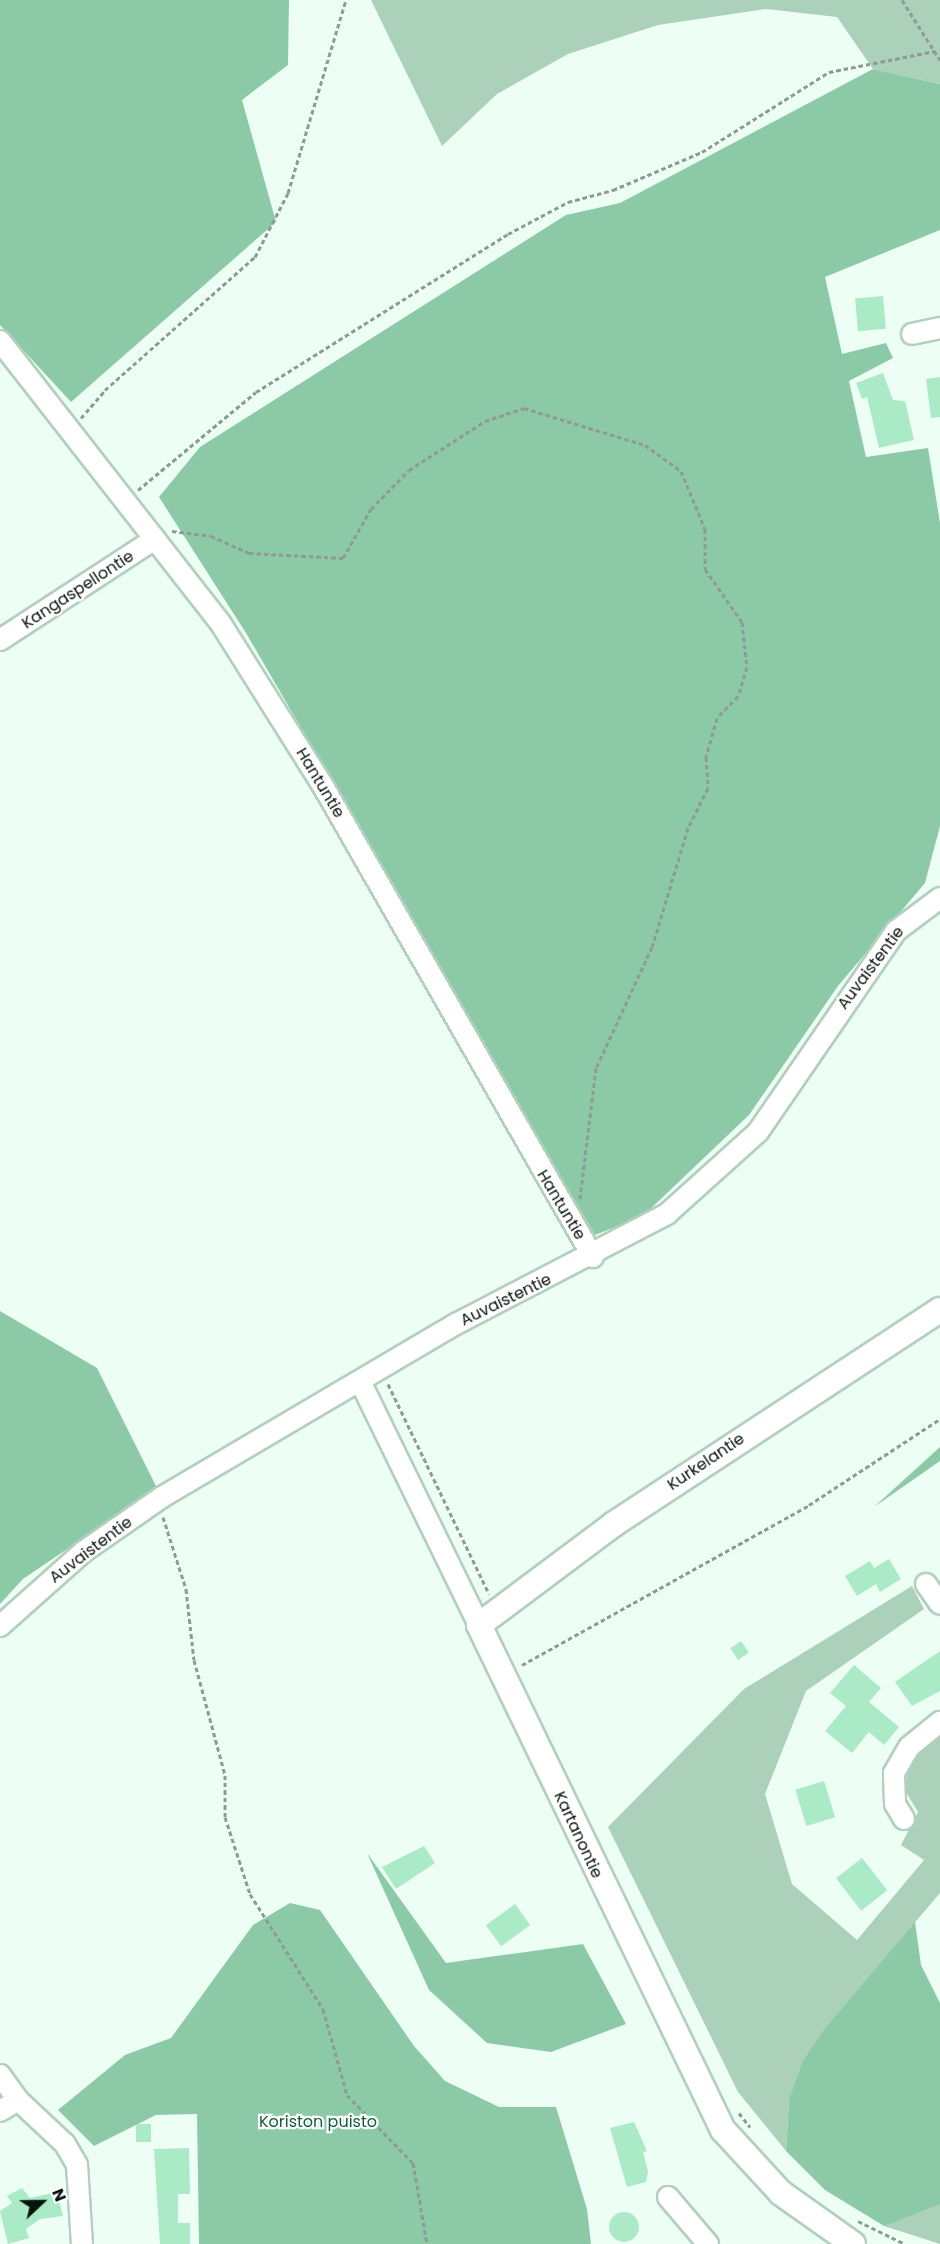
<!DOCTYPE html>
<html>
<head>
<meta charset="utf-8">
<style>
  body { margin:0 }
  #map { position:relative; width:940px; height:2244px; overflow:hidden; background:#edfef4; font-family:Poppins,sans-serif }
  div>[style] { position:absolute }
  .green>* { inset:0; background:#abd1ba }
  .forest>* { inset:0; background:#8ccaa7 }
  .building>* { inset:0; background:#abeac6; transform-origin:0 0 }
  .round { border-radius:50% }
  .path>* { height:3px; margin-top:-1.5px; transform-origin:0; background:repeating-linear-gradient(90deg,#8d9b93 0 4.5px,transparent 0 7.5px) }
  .roads { filter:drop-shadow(2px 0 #b3cfbe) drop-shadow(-2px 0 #b3cfbe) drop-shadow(0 2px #b3cfbe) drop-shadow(0 -2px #b3cfbe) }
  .minor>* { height:20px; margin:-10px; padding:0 10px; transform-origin:10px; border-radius:10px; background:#fff }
  .tertiary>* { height:24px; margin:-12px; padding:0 12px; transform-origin:12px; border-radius:12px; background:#fff }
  span { translate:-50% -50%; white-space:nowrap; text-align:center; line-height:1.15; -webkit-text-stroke:4.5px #fff; paint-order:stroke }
  .street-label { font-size:16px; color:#0a140e }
  .park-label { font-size:16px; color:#145d3c }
  .north { position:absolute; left:12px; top:2172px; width:60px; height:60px; -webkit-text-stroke:4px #fff; paint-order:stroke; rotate:68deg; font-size:16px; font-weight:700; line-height:24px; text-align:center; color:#0a140e }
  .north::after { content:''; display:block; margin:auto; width:21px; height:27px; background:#0a140e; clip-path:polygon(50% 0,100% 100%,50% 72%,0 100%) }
</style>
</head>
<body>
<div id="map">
  <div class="green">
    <i style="clip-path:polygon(371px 0,940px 0,940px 84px,873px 69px,837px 17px,766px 9px,658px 25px,568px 54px,497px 94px,442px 146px)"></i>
    <i style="clip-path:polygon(912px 1586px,924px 1609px,806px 1691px,765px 1794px,792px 1884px,857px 1940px,924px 1860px,901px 1845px,918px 1812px,904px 1789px,909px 1767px,923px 1745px,940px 1733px,940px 1893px,824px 2029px,789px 2100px,786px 2151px,738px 2092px,608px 1827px,744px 1689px)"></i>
    <i style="clip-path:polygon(940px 2204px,940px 2244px,884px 2226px,925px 2207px)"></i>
  </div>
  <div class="forest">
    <i style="clip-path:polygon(0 0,289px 0,288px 65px,242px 100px,276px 222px,71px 402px,0 325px)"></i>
    <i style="clip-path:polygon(873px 69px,940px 84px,940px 230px,825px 277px,842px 354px,886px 343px,893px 358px,849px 381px,866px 457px,928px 448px,940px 523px,940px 826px,925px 883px,838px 986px,749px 1115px,643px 1216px,595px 1235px,246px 633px,159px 497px,200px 447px,566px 215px,620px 203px)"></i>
    <i style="clip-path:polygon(0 1311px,97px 1368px,157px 1488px,23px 1579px,0 1604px)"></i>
    <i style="clip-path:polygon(940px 1447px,940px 1461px,874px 1507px)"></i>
    <i style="clip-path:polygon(367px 1853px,446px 1963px,583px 1944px,626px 2024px,551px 2052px,487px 2043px,429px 1990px)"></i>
    <i style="clip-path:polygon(290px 1903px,320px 1910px,414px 2046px,445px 2081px,499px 2107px,556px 2107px,587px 2209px,591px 2244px,199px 2244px,197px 2114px,156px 2115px,94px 2146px,58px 2110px,125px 2055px,171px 2038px,253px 1925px)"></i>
    <i style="clip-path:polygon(915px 1922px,921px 1965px,940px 2003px,940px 2204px,884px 2226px,825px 2190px,786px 2151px,789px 2100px,803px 2061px,824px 2029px)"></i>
  </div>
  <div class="building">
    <i style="left:883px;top:296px;width:33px;height:28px;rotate:85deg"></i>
    <i style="clip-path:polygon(883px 373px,893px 400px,905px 401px,914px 440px,879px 448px,867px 397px,862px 399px,856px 383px)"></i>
    <i style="clip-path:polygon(940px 377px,940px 417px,931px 418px,926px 379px)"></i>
    <i style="clip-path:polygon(889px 1559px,901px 1579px,880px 1592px,876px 1584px,857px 1596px,845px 1576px,870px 1561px,874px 1568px)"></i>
    <i style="left:741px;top:1641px;width:14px;height:13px;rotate:56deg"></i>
    <i style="clip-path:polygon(940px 1651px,940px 1691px,912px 1706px,895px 1682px)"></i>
    <i style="clip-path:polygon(854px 1665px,881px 1688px,869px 1702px,899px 1727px,884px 1745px,869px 1732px,852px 1753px,825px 1731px,846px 1706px,830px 1693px)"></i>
    <i style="left:824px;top:1781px;width:38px;height:30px;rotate:73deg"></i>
    <i style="clip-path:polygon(424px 1846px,435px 1863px,396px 1889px,382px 1867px)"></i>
    <i style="left:862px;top:1858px;width:41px;height:33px;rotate:52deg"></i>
    <i style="left:515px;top:1904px;width:26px;height:36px;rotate:54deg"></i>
    <i style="clip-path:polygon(634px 2122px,647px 2151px,643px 2152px,648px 2171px,646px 2182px,627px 2187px,610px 2128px)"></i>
    <i style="left:136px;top:2124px;width:15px;height:18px"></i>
    <i style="clip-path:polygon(189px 2148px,190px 2194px,178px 2194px,178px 2223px,190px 2223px,190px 2244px,160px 2244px,154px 2149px)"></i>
    <i style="clip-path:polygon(22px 2188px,30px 2198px,57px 2192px,63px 2216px,40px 2219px,26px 2229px,29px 2238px,8px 2244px,0 2211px,12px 2203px,7px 2196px)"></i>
    <i class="round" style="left:609px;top:2212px;width:30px;height:30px"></i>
  </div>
  <div class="path">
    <i style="left:902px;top:0;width:71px;rotate:57.7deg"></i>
    <i style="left:81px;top:418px;width:37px;rotate:-49deg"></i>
    <i style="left:105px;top:390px;width:200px;rotate:-41.6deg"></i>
    <i style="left:255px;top:257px;width:72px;rotate:-62.7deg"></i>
    <i style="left:288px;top:193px;width:202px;rotate:-73.3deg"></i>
    <i style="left:138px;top:490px;width:153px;rotate:-39.7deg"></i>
    <i style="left:256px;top:392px;width:297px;rotate:-32.1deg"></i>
    <i style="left:508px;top:234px;width:68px;rotate:-28.1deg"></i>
    <i style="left:568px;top:202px;width:47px;rotate:-14.9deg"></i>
    <i style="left:613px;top:190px;width:97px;rotate:-23.1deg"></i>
    <i style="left:702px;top:152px;width:150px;rotate:-32.2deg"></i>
    <i style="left:829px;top:72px;width:108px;rotate:-11.2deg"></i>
    <i style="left:172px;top:531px;width:39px;rotate:7deg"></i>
    <i style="left:211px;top:536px;width:42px;rotate:24.1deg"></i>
    <i style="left:249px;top:553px;width:94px;rotate:3deg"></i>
    <i style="left:343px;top:558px;width:56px;rotate:-60.3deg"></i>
    <i style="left:371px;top:509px;width:54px;rotate:-45.7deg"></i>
    <i style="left:409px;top:470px;width:90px;rotate:-32.8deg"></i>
    <i style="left:485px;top:421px;width:41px;rotate:-18.4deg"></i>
    <i style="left:524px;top:408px;width:127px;rotate:17deg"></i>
    <i style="left:645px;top:445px;width:44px;rotate:35.8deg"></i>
    <i style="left:681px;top:471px;width:63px;rotate:67.5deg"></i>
    <i style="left:705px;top:529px;width:40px;rotate:90deg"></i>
    <i style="left:705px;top:569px;width:65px;rotate:55.1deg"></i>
    <i style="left:742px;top:622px;width:45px;rotate:83.7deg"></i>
    <i style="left:747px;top:667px;width:30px;rotate:107deg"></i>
    <i style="left:738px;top:696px;width:30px;rotate:134deg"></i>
    <i style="left:717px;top:718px;width:41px;rotate:105.8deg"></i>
    <i style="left:706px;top:757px;width:31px;rotate:86deg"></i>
    <i style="left:708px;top:788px;width:45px;rotate:116.6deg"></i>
    <i style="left:688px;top:828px;width:124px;rotate:106.8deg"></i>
    <i style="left:652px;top:947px;width:133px;rotate:114.8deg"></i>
    <i style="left:596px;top:1068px;width:132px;rotate:97deg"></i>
    <i style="left:388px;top:1384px;width:233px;rotate:64.3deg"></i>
    <i style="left:163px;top:1517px;width:76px;rotate:72.3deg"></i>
    <i style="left:186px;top:1589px;width:71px;rotate:83.6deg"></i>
    <i style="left:194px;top:1660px;width:119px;rotate:74.9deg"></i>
    <i style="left:225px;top:1775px;width:42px;rotate:90deg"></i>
    <i style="left:225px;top:1817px;width:81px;rotate:72deg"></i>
    <i style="left:250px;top:1894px;width:136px;rotate:57.6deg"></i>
    <i style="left:323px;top:2009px;width:89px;rotate:74.4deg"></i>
    <i style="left:347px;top:2095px;width:95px;rotate:45.9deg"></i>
    <i style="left:413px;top:2163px;width:82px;rotate:80.2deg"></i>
    <i style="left:522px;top:1665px;width:329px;rotate:-29.1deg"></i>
    <i style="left:809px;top:1505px;width:157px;rotate:-33.3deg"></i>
    <i style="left:739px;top:2113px;width:18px;rotate:52deg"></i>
    <i style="left:858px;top:2221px;width:52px;rotate:26.1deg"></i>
  </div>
  <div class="roads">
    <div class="minor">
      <i style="left:912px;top:334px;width:29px;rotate:-12deg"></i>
      <i style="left:0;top:341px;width:359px;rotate:52deg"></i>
      <i style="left:221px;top:624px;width:191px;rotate:57.8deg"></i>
      <i style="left:323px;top:786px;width:543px;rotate:60.18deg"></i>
      <i style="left:0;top:640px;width:185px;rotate:-33.1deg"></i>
      <i style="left:360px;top:1381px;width:271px;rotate:64deg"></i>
      <i style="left:926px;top:1584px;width:24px;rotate:55deg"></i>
      <i style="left:0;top:1626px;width:111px;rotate:-41.7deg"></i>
      <i style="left:83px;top:1552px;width:96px;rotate:-34.8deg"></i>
      <i style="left:162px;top:1497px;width:341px;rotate:-30.5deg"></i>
      <i style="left:456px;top:1324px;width:238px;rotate:-27.5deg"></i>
      <i style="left:667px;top:1214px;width:122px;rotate:-42deg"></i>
      <i style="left:758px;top:1132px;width:244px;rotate:-55.5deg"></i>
      <i style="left:896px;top:931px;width:55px;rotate:-36.9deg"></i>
      <i style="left:904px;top:1819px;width:17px;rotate:-121deg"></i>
      <i style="left:895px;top:1804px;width:31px;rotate:-92deg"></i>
      <i style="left:894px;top:1773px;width:30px;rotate:-60deg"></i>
      <i style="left:909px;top:1747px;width:40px;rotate:-39deg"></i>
      <i style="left:0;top:2075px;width:31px;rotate:54deg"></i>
      <i style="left:18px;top:2100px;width:64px;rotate:43.1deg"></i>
      <i style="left:65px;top:2144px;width:24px;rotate:60deg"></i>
      <i style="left:77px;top:2165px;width:79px;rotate:86.4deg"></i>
      <i style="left:0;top:2111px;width:21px;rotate:-31deg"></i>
      <i style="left:668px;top:2197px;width:62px;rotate:49.6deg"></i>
    </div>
    <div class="tertiary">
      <i style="left:853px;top:2244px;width:88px;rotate:-144.7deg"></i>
      <i style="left:781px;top:2193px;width:86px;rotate:-132.6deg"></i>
      <i style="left:723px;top:2130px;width:561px;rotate:-115.79deg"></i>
      <i style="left:479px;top:1625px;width:169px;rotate:-36.8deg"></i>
      <i style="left:614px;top:1524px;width:390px;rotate:-33.3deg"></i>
    </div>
  </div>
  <div class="street-label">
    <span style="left:78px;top:590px;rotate:-33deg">Kangaspellontie</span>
    <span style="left:320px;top:783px;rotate:59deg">Hantuntie</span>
    <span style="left:871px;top:968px;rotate:-53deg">Auvaistentie</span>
    <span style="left:561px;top:1205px;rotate:59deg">Hantuntie</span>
    <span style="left:506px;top:1300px;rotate:-26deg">Auvaistentie</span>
    <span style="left:706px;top:1462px;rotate:-34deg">Kurkelantie</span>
    <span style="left:91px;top:1550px;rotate:-37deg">Auvaistentie</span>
    <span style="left:578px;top:1835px;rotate:65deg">Kartanontie</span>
  </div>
  <div class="park-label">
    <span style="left:318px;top:2122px">Koriston puisto</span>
  </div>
  <div class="north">N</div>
</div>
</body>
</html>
